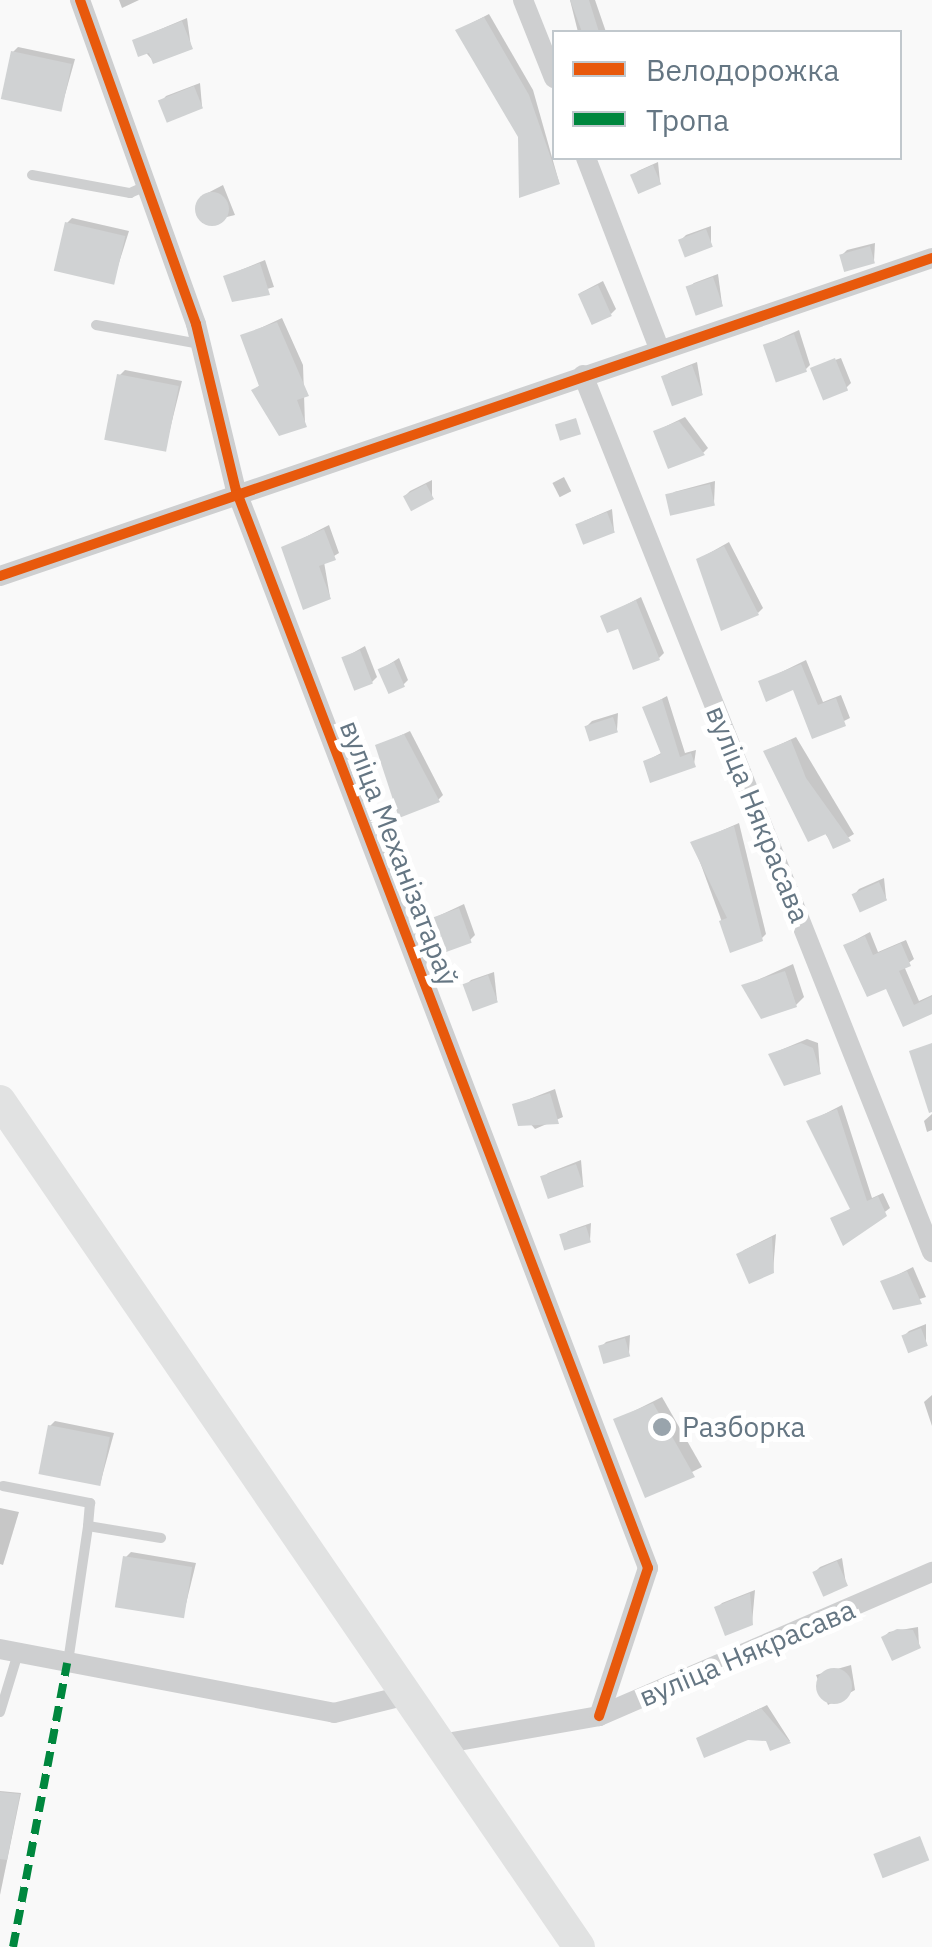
<!DOCTYPE html>
<html>
<head>
<meta charset="utf-8">
<style>
  body { margin:0 }
  #map { position:relative; width:932px; height:1947px; overflow:hidden; background:#f9f9f9; font-family:"IBM Plex Sans",sans-serif }
  div>[style] { position:absolute }
  .shadow>* { inset:0; background:#0003; transform-origin:0 0 }
  .building>* { inset:0; background:#d0d2d3; transform-origin:0 0 }
  .round { border-radius:50% }
  .service>* { height:10px; margin:-5px; padding:0 5px; transform-origin:5px; border-radius:5px; background:#cecfd0 }
  .minor>* { height:20px; margin:-10px; padding:0 10px; transform-origin:10px; border-radius:10px; background:#cecfd0 }
  .primary>* { height:32px; margin:-16px; padding:0 16px; transform-origin:16px; border-radius:16px; background:#e1e2e2 }
  .quiet>* { height:8px; margin-top:-4px; transform-origin:0; background:repeating-linear-gradient(90deg,#00873e 0 15px,transparent 0 23px) }
  .cycleway>* { height:10px; margin:-5px; padding:0 5px; transform-origin:5px; border-radius:5px; background:#e8590c }
  .dots>* { width:28px; height:28px; translate:-50% -50%; box-sizing:border-box; border:5px solid #fff; border-radius:50% }
  span { translate:-50% -50%; white-space:nowrap; text-align:center; line-height:1.15; -webkit-text-stroke:10px #fff; paint-order:stroke }
  .street-label { font-size:28px; color:#657683 }
  .poi-label { font-size:28px; color:#657683 }
  .left { translate:0 -50%; text-align:left }
  .legend { position:absolute; left:552px; top:30px; width:350px; height:130px; box-sizing:border-box; background:#fff; border:2px solid #c1c8cd; margin:0; padding:12px 18px; list-style:none; font-size:30px; color:#657683 }
  .legend li { display:flex; align-items:center; gap:20px; height:50px }
  .legend b { width:50px; border:2px solid #c1c8cd }
</style>
</head>
<body>
<div id="map">
  <div class="shadow">
    <i style="clip-path:polygon(119px 0,139px 0,122px 8px)"></i>
    <i style="clip-path:polygon(570px 0,595px 0,606px 32px,578px 32px)"></i>
    <i style="clip-path:polygon(489px 14px,533px 90px,559px 182px,458px 30px)"></i>
    <i style="clip-path:polygon(187px 18px,191px 47px,154px 62px,135px 40px)"></i>
    <i style="clip-path:polygon(18px 47px,75px 59px,61px 109px,13px 52px)"></i>
    <i style="clip-path:polygon(200px 83px,202px 106px,161px 102px,166px 96px)"></i>
    <i style="clip-path:polygon(658px 162px,660px 182px,633px 176px,638px 171px)"></i>
    <i style="clip-path:polygon(223px 185px,235px 215px,202px 223px,200px 197px)"></i>
    <i style="clip-path:polygon(72px 218px,129px 231px,113px 282px,67px 223px)"></i>
    <i style="clip-path:polygon(711px 226px,711px 245px,681px 240px,686px 235px)"></i>
    <i style="clip-path:polygon(875px 243px,874px 261px,842px 255px,847px 250px)"></i>
    <i style="clip-path:polygon(265px 260px,274px 287px,233px 299px,226px 276px)"></i>
    <i style="clip-path:polygon(718px 274px,722px 304px,688px 288px,694px 283px)"></i>
    <i style="clip-path:polygon(603px 281px,616px 309px,611px 314px,580px 293px)"></i>
    <i style="clip-path:polygon(282px 318px,303px 365px,305px 424px,254px 390px,261px 384px,243px 336px)"></i>
    <i style="clip-path:polygon(799px 330px,810px 365px,805px 370px,766px 345px)"></i>
    <i style="clip-path:polygon(841px 358px,851px 383px,846px 388px,812px 368px)"></i>
    <i style="clip-path:polygon(697px 362px,702px 392px,664px 378px,669px 373px)"></i>
    <i style="clip-path:polygon(125px 370px,182px 381px,165px 449px,120px 375px)"></i>
    <i style="clip-path:polygon(685px 417px,708px 448px,703px 453px,656px 431px)"></i>
    <i style="left:564px;top:477px;width:16px;height:13px;rotate:63deg"></i>
    <i style="clip-path:polygon(432px 480px,432px 497px,405px 496px,410px 491px)"></i>
    <i style="clip-path:polygon(715px 481px,714px 503px,669px 497px,674px 492px)"></i>
    <i style="clip-path:polygon(612px 509px,614px 531px,579px 526px,584px 521px)"></i>
    <i style="clip-path:polygon(329px 525px,339px 553px,324px 562px,330px 597px,284px 548px)"></i>
    <i style="clip-path:polygon(729px 542px,763px 608px,758px 613px,699px 559px)"></i>
    <i style="clip-path:polygon(641px 597px,664px 653px,659px 658px,603px 617px)"></i>
    <i style="clip-path:polygon(365px 646px,377px 677px,372px 682px,344px 658px)"></i>
    <i style="clip-path:polygon(399px 658px,408px 680px,403px 685px,380px 670px)"></i>
    <i style="clip-path:polygon(806px 660px,823px 702px,841px 695px,850px 718px,814px 736px,795px 687px,761px 682px)"></i>
    <i style="clip-path:polygon(667px 696px,685px 753px,696px 750px,694px 764px,646px 761px,663px 752px,645px 708px)"></i>
    <i style="clip-path:polygon(618px 713px,617px 730px,587px 726px,592px 721px)"></i>
    <i style="clip-path:polygon(410px 731px,443px 795px,438px 800px,378px 746px)"></i>
    <i style="clip-path:polygon(796px 737px,854px 834px,834px 846px,766px 751px)"></i>
    <i style="clip-path:polygon(739px 823px,766px 934px,761px 939px,722px 922px,693px 843px)"></i>
    <i style="clip-path:polygon(884px 878px,886px 898px,854px 895px,859px 889px)"></i>
    <i style="clip-path:polygon(464px 904px,475px 935px,470px 940px,434px 918px)"></i>
    <i style="clip-path:polygon(870px 932px,878px 952px,906px 940px,914px 959px,904px 966px,919px 1001px,932px 995px,932px 1011px,904px 1024px,887px 985px,846px 945px)"></i>
    <i style="clip-path:polygon(793px 964px,804px 997px,796px 1005px,744px 986px)"></i>
    <i style="clip-path:polygon(494px 972px,497px 1000px,466px 985px,471px 980px)"></i>
    <i style="clip-path:polygon(807px 1039px,818px 1043px,820px 1072px,771px 1054px)"></i>
    <i style="clip-path:polygon(555px 1089px,563px 1117px,535px 1129px,514px 1105px)"></i>
    <i style="clip-path:polygon(842px 1105px,872px 1198px,883px 1193px,890px 1208px,844px 1243px,833px 1219px,852px 1208px,809px 1122px)"></i>
    <i style="clip-path:polygon(932px 1114px,932px 1130px,927px 1132px,924px 1121px)"></i>
    <i style="clip-path:polygon(581px 1160px,583px 1184px,543px 1178px,548px 1173px)"></i>
    <i style="clip-path:polygon(591px 1223px,590px 1240px,563px 1236px,568px 1231px)"></i>
    <i style="clip-path:polygon(776px 1234px,773px 1271px,739px 1255px,744px 1250px)"></i>
    <i style="clip-path:polygon(913px 1267px,926px 1297px,894px 1307px,883px 1282px)"></i>
    <i style="clip-path:polygon(926px 1324px,926px 1344px,904px 1336px,909px 1331px)"></i>
    <i style="clip-path:polygon(630px 1335px,629px 1353px,601px 1347px,606px 1342px)"></i>
    <i style="clip-path:polygon(932px 1395px,932px 1426px,924px 1402px)"></i>
    <i style="clip-path:polygon(662px 1397px,702px 1467px,646px 1495px,616px 1420px)"></i>
    <i style="clip-path:polygon(55px 1421px,114px 1433px,100px 1484px,50px 1426px)"></i>
    <i style="clip-path:polygon(0 1508px,19px 1512px,3px 1565px,0 1564px)"></i>
    <i style="clip-path:polygon(131px 1552px,196px 1563px,183px 1616px,126px 1557px)"></i>
    <i style="clip-path:polygon(842px 1558px,846px 1584px,815px 1572px,820px 1567px)"></i>
    <i style="clip-path:polygon(755px 1590px,752px 1623px,717px 1608px,722px 1603px)"></i>
    <i style="clip-path:polygon(918px 1627px,919px 1646px,884px 1637px,889px 1632px)"></i>
    <i style="clip-path:polygon(851px 1665px,855px 1690px,828px 1705px,816px 1675px)"></i>
    <i style="clip-path:polygon(767px 1705px,790px 1741px,771px 1748px,767px 1738px,698px 1738px)"></i>
    <i style="clip-path:polygon(0 1791px,21px 1793px,0 1895px)"></i>
  </div>
  <div class="building">
    <i style="clip-path:polygon(570px 0,589px 0,599px 32px,582px 32px)"></i>
    <i style="clip-path:polygon(484px 17px,529px 95px,560px 184px,519px 198px,518px 137px,455px 30px)"></i>
    <i style="clip-path:polygon(182px 21px,193px 49px,153px 64px,149px 53px,138px 57px,132px 40px)"></i>
    <i style="left:11px;top:51px;width:62px;height:49px;rotate:12deg"></i>
    <i style="left:194px;top:86px;width:24px;height:39px;rotate:68deg"></i>
    <i style="left:653px;top:165px;width:21px;height:25px;rotate:67deg"></i>
    <i class="round" style="left:195px;top:192px;width:34px;height:34px"></i>
    <i style="left:65px;top:222px;width:62px;height:50px;rotate:13deg"></i>
    <i style="left:706px;top:229px;width:19px;height:30px;rotate:69deg"></i>
    <i style="left:870px;top:246px;width:18px;height:32px;rotate:74deg"></i>
    <i style="clip-path:polygon(260px 263px,270px 295px,232px 302px,223px 276px)"></i>
    <i style="left:713px;top:277px;width:31px;height:29px;rotate:71deg"></i>
    <i style="left:598px;top:285px;width:34px;height:22px;rotate:66deg"></i>
    <i style="clip-path:polygon(277px 322px,309px 396px,297px 400px,307px 427px,279px 436px,251px 390px,259px 386px,240px 335px)"></i>
    <i style="left:794px;top:334px;width:40px;height:33px;rotate:71deg"></i>
    <i style="left:835px;top:358px;width:35px;height:27px;rotate:68deg"></i>
    <i style="left:692px;top:365px;width:32px;height:33px;rotate:70deg"></i>
    <i style="left:117px;top:374px;width:63px;height:67px;rotate:11deg"></i>
    <i style="left:576px;top:418px;width:17px;height:22px;rotate:73deg"></i>
    <i style="clip-path:polygon(679px 421px,705px 455px,668px 469px,653px 431px)"></i>
    <i style="left:426px;top:484px;width:17px;height:26px;rotate:62deg"></i>
    <i style="left:710px;top:484px;width:22px;height:46px;rotate:77deg"></i>
    <i style="left:607px;top:512px;width:22px;height:34px;rotate:69deg"></i>
    <i style="clip-path:polygon(324px 529px,336px 560px,319px 566px,331px 599px,303px 610px,281px 547px)"></i>
    <i style="clip-path:polygon(724px 546px,759px 615px,721px 631px,696px 559px)"></i>
    <i style="clip-path:polygon(636px 600px,660px 660px,633px 670px,618px 629px,607px 633px,600px 616px)"></i>
    <i style="left:360px;top:650px;width:36px;height:20px;rotate:69deg"></i>
    <i style="left:394px;top:662px;width:27px;height:18px;rotate:66deg"></i>
    <i style="clip-path:polygon(801px 664px,818px 705px,836px 698px,846px 726px,812px 739px,793px 690px,766px 702px,758px 681px)"></i>
    <i style="clip-path:polygon(662px 699px,680px 757px,691px 753px,696px 767px,650px 783px,643px 761px,661px 754px,642px 707px)"></i>
    <i style="left:613px;top:717px;width:16px;height:30px;rotate:72deg"></i>
    <i style="clip-path:polygon(404px 734px,440px 802px,399px 818px,375px 745px)"></i>
    <i style="clip-path:polygon(791px 740px,806px 778px,851px 841px,833px 849px,826px 834px,808px 842px,763px 751px)"></i>
    <i style="clip-path:polygon(734px 826px,763px 941px,730px 953px,719px 921px,727px 918px,690px 842px)"></i>
    <i style="left:879px;top:882px;width:20px;height:30px;rotate:66deg"></i>
    <i style="left:459px;top:908px;width:37px;height:30px;rotate:70deg"></i>
    <i style="clip-path:polygon(865px 936px,873px 955px,901px 943px,911px 966px,899px 971px,914px 1005px,932px 996px,932px 1014px,903px 1027px,886px 989px,867px 997px,843px 945px)"></i>
    <i style="clip-path:polygon(785px 971px,797px 1007px,761px 1019px,741px 985px)"></i>
    <i style="left:488px;top:975px;width:29px;height:27px;rotate:70deg"></i>
    <i style="clip-path:polygon(801px 1043px,813px 1048px,821px 1074px,784px 1086px,768px 1054px)"></i>
    <i style="clip-path:polygon(932px 1043px,932px 1112px,929px 1113px,909px 1051px)"></i>
    <i style="clip-path:polygon(550px 1093px,559px 1124px,518px 1126px,512px 1104px)"></i>
    <i style="clip-path:polygon(837px 1109px,867px 1201px,878px 1196px,887px 1216px,843px 1246px,830px 1218px,850px 1209px,806px 1121px)"></i>
    <i style="left:576px;top:1164px;width:24px;height:38px;rotate:71deg"></i>
    <i style="left:586px;top:1226px;width:17px;height:28px;rotate:73deg"></i>
    <i style="clip-path:polygon(772px 1237px,774px 1273px,749px 1284px,736px 1254px)"></i>
    <i style="clip-path:polygon(907px 1271px,922px 1304px,893px 1310px,880px 1281px)"></i>
    <i style="left:921px;top:1328px;width:19px;height:21px;rotate:69deg"></i>
    <i style="left:625px;top:1338px;width:19px;height:28px;rotate:74deg"></i>
    <i style="clip-path:polygon(653px 1403px,695px 1477px,645px 1498px,613px 1419px)"></i>
    <i style="left:48px;top:1425px;width:63px;height:50px;rotate:11deg"></i>
    <i style="left:123px;top:1556px;width:70px;height:52px;rotate:9deg"></i>
    <i style="left:837px;top:1561px;width:27px;height:27px;rotate:66deg"></i>
    <i style="clip-path:polygon(750px 1593px,753px 1625px,725px 1636px,714px 1607px)"></i>
    <i style="clip-path:polygon(897px 1629px,913px 1630px,921px 1648px,892px 1661px,881px 1637px)"></i>
    <i class="round" style="left:816px;top:1668px;width:36px;height:36px"></i>
    <i style="clip-path:polygon(761px 1708px,791px 1743px,770px 1751px,766px 1741px,748px 1740px,704px 1758px,696px 1738px)"></i>
    <i style="clip-path:polygon(0 1792px,20px 1794px,7px 1860px,0 1859px)"></i>
    <i style="left:920px;top:1836px;width:26px;height:50px;rotate:69deg"></i>
  </div>
  <div class="service">
    <i style="left:32px;top:175px;width:100px;rotate:10.4deg"></i>
    <i style="left:130px;top:193px;width:17px;rotate:-24deg"></i>
    <i style="left:96px;top:325px;width:106px;rotate:10.4deg"></i>
    <i style="left:3px;top:1486px;width:89px;rotate:11.1deg"></i>
    <i style="left:90px;top:1503px;width:23px;rotate:95deg"></i>
    <i style="left:68px;top:1662px;width:137px;rotate:-81.6deg"></i>
    <i style="left:88px;top:1526px;width:74px;rotate:9.3deg"></i>
    <i style="left:0;top:1712px;width:62px;rotate:-73deg"></i>
  </div>
  <div class="minor">
    <i style="left:80px;top:0;width:344px;rotate:70.3deg"></i>
    <i style="left:196px;top:324px;width:171px;rotate:76.5deg"></i>
    <i style="left:236px;top:490px;width:1154px;rotate:69.08deg"></i>
    <i style="left:648px;top:1568px;width:156px;rotate:108.3deg"></i>
    <i style="left:523px;top:0;width:84px;rotate:68.3deg"></i>
    <i style="left:586px;top:158px;width:201px;rotate:69deg"></i>
    <i style="left:583px;top:375px;width:944px;rotate:68.3deg"></i>
    <i style="left:0;top:576px;width:985px;rotate:-18.84deg"></i>
    <i style="left:0;top:1649px;width:340px;rotate:10.8deg"></i>
    <i style="left:334px;top:1713px;width:75px;rotate:-13.9deg"></i>
    <i style="left:441px;top:1744px;width:160px;rotate:-10deg"></i>
    <i style="left:599px;top:1716px;width:363px;rotate:-23.4deg"></i>
  </div>
  <div class="primary">
    <i style="left:0;top:1101px;width:1025px;rotate:55.61deg"></i>
  </div>
  <div class="quiet">
    <i style="left:13px;top:1947px;width:289px;rotate:-79.2deg"></i>
  </div>
  <div class="cycleway">
    <i style="left:80px;top:0;width:344px;rotate:70.3deg"></i>
    <i style="left:196px;top:324px;width:171px;rotate:76.5deg"></i>
    <i style="left:236px;top:490px;width:1154px;rotate:69.08deg"></i>
    <i style="left:648px;top:1568px;width:156px;rotate:108.3deg"></i>
    <i style="left:0;top:576px;width:985px;rotate:-18.84deg"></i>
  </div>
  <div class="dots">
    <i style="left:662px;top:1427px;background:#99a4ac"></i>
  </div>
  <div class="street-label">
    <span style="left:758px;top:814px;rotate:68deg">вуліца Някрасава</span>
    <span style="left:399px;top:853px;rotate:69deg">вуліца Механізатараў</span>
    <span style="left:747px;top:1653px;rotate:-23deg">вуліца Някрасава</span>
  </div>
  <div class="poi-label">
    <span class="left" style="left:682px;top:1427px">Разборка</span>
  </div>
  <ul class="legend">
  <li><b style="height:12px;background:#e8590c"></b>Велодорожка</li>
  <li><b style="height:12px;background:#00873e"></b>Тропа</li>
  </ul>
</div>
</body>
</html>
